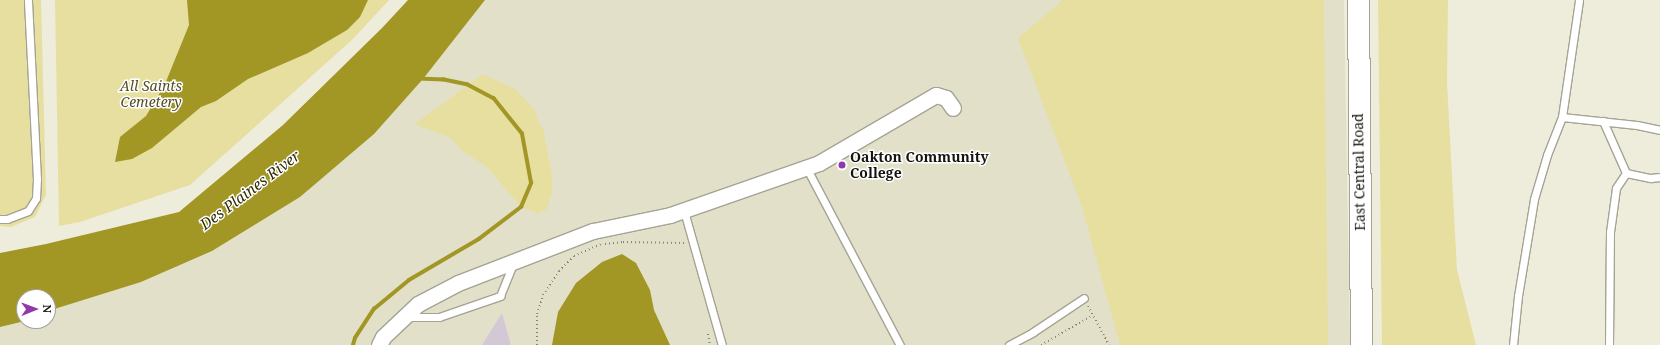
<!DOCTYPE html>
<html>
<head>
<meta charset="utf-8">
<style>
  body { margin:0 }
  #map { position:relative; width:1660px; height:345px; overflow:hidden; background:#eeeddc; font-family:"Noto Serif",serif }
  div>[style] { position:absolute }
  .built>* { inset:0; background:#e2e0c8 }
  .green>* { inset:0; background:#e6dfa0 }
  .water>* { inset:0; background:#a29625 }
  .stream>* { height:3.5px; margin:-1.75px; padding:0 1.75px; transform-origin:1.75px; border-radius:1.75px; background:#a29625 }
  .building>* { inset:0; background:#d3c9d6 }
  .path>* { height:2px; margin-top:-1px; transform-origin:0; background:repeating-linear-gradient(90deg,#848378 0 1px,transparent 0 4px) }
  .roads { filter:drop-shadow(1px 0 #a5a394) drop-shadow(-1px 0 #a5a394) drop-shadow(0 1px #a5a394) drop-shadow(0 -1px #a5a394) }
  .lane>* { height:7px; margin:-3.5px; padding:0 3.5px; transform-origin:3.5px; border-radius:3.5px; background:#fff }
  .street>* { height:15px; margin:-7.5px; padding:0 7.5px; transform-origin:7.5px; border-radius:7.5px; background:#fff }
  .secondary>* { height:21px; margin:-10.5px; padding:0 10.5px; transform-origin:10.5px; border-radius:10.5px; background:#fff }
  .dots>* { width:11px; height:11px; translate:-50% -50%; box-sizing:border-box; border:2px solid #fff; border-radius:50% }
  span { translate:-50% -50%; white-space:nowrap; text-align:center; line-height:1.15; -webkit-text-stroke:3px #fff; paint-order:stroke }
  .park-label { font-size:14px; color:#524d21; font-style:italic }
  .poi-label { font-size:14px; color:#15140e; font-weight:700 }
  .left { translate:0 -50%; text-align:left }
  .street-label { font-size:14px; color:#15140e }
  .water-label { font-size:15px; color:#322d00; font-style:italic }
  .north { position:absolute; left:16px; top:289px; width:40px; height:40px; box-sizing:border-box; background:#fff; border:1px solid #a1a19f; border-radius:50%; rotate:89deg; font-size:11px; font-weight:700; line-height:16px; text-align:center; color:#15140e }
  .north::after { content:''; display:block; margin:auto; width:14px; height:18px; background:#8f3aa8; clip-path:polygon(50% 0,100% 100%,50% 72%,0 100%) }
</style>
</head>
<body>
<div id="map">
  <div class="built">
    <i style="clip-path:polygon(485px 0,1344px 0,1350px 345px,0 345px,0 327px,25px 321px,48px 321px,48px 311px,141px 282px,212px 251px,300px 197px,374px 134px,423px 79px)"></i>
  </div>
  <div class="green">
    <i style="clip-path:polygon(0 0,41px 0,46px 195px,35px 217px,11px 227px,0 226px)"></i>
    <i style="clip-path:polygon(55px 0,389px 0,353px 39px,190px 185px,80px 222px,59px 226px)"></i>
    <i style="clip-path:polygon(1063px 0,1324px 0,1328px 345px,1120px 345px,1082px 207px,1018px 38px)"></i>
    <i style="clip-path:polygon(1378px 0,1448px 0,1447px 83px,1457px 270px,1476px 345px,1382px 345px)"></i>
    <i style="clip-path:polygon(483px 74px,515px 89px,535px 110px,539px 124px,543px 128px,552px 175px,552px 192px,547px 209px,538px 213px,521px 207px,487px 167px,461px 150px,451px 138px,415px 124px)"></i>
  </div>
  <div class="water">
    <i style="clip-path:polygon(187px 0,368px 0,360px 17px,347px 30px,308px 53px,248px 79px,216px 101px,201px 107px,152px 148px,132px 159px,115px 162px,120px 137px,146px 116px,165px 84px,189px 25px)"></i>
    <i style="clip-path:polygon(408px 0,485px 0,423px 79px,374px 134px,300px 197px,212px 251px,141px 282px,48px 311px,48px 297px,24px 297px,25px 321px,0 327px,0 253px,46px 244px,179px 212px,283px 125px,382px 28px)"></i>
    <i style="clip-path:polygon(622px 254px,636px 263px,650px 290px,654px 310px,670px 345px,552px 345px,558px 312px,576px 283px,602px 262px)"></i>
  </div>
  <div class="stream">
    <i style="left:353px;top:345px;width:7px;rotate:-74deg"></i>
    <i style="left:355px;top:338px;width:35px;rotate:-57deg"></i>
    <i style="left:374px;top:309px;width:45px;rotate:-39.6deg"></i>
    <i style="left:409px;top:280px;width:81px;rotate:-30.4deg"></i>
    <i style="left:479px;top:239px;width:53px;rotate:-37.3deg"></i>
    <i style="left:521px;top:207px;width:26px;rotate:-67deg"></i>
    <i style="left:531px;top:183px;width:50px;rotate:-100.4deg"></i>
    <i style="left:522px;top:134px;width:45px;rotate:-128.7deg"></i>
    <i style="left:494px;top:99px;width:30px;rotate:-152deg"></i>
    <i style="left:468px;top:85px;width:25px;rotate:-168deg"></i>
    <i style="left:444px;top:80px;width:25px;rotate:-178deg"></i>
  </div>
  <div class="building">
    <i style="clip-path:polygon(502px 313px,511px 345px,482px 345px)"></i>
  </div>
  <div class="path">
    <i style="left:605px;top:244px;width:18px;rotate:-6deg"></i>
    <i style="left:623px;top:242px;width:61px;rotate:0.9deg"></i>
    <i style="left:1088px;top:306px;width:44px;rotate:61.7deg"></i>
    <i style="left:708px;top:334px;width:11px;rotate:80deg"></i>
    <i style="left:537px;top:345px;width:31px;rotate:-90deg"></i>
    <i style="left:537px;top:314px;width:20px;rotate:-72deg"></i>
    <i style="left:543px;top:295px;width:29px;rotate:-56deg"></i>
    <i style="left:559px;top:271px;width:21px;rotate:-45deg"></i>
    <i style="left:574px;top:256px;width:30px;rotate:-24deg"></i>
    <i style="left:1041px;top:345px;width:60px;rotate:-30deg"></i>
  </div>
  <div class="roads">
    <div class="lane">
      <i style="left:1562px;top:117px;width:75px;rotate:6.1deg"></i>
      <i style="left:1637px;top:125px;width:24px;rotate:12deg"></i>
      <i style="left:1603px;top:121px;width:57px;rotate:66.1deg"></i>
      <i style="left:1626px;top:173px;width:25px;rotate:12deg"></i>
      <i style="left:1650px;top:178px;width:10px;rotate:-6deg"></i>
      <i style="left:806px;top:167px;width:201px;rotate:62.2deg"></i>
      <i style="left:684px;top:211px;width:139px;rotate:74.2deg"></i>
      <i style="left:0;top:219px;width:7px"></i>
      <i style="left:7px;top:219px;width:22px;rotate:-21deg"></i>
      <i style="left:28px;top:211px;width:15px;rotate:-58deg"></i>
      <i style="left:36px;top:198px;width:19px;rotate:-87deg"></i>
      <i style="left:37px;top:179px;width:179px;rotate:-92.9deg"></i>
      <i style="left:406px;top:317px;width:33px"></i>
      <i style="left:439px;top:317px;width:65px;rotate:-19deg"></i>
      <i style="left:500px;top:296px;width:37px;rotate:-68deg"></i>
      <i style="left:1009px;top:345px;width:27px;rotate:-28deg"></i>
      <i style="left:1033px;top:332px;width:61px;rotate:-33.7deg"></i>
      <i style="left:1513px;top:345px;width:49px;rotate:-84.2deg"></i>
      <i style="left:1518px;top:296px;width:98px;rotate:-80.6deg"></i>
      <i style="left:1534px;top:199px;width:46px;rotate:-73.5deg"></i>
      <i style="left:1547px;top:155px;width:41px;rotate:-68.5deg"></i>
      <i style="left:1562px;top:117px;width:118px;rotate:-81.7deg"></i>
      <i style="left:1609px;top:345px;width:113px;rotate:-89.5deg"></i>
      <i style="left:1610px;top:232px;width:44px;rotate:-82.2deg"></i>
      <i style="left:1616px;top:188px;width:18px;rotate:-56deg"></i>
    </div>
    <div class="street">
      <i style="left:379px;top:345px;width:9px;rotate:-63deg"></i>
      <i style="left:383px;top:337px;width:48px;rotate:-43.3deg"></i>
      <i style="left:418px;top:304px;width:45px;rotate:-27.7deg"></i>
      <i style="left:458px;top:283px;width:145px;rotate:-21.1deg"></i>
      <i style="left:593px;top:231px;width:79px;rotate:-11.7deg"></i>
      <i style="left:670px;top:215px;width:158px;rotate:-19.2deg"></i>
      <i style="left:819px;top:163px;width:135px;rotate:-30.2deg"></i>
      <i style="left:936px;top:95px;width:10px;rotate:17deg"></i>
      <i style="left:946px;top:98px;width:12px;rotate:55deg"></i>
    </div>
    <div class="secondary">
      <i style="left:1358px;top:0;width:345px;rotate:89.5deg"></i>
    </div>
  </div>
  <div class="dots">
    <i style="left:842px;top:165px;background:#8f3aa8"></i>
  </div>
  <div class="park-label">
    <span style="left:151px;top:94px">All Saints<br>Cemetery</span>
  </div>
  <div class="poi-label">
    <span class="left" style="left:850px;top:165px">Oakton Community<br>College</span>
  </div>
  <div class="street-label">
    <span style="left:1359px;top:172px;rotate:-91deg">East Central Road</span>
  </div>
  <div class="water-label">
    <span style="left:250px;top:190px;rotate:-37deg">Des Plaines River</span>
  </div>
  <div class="north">N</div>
</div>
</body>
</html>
